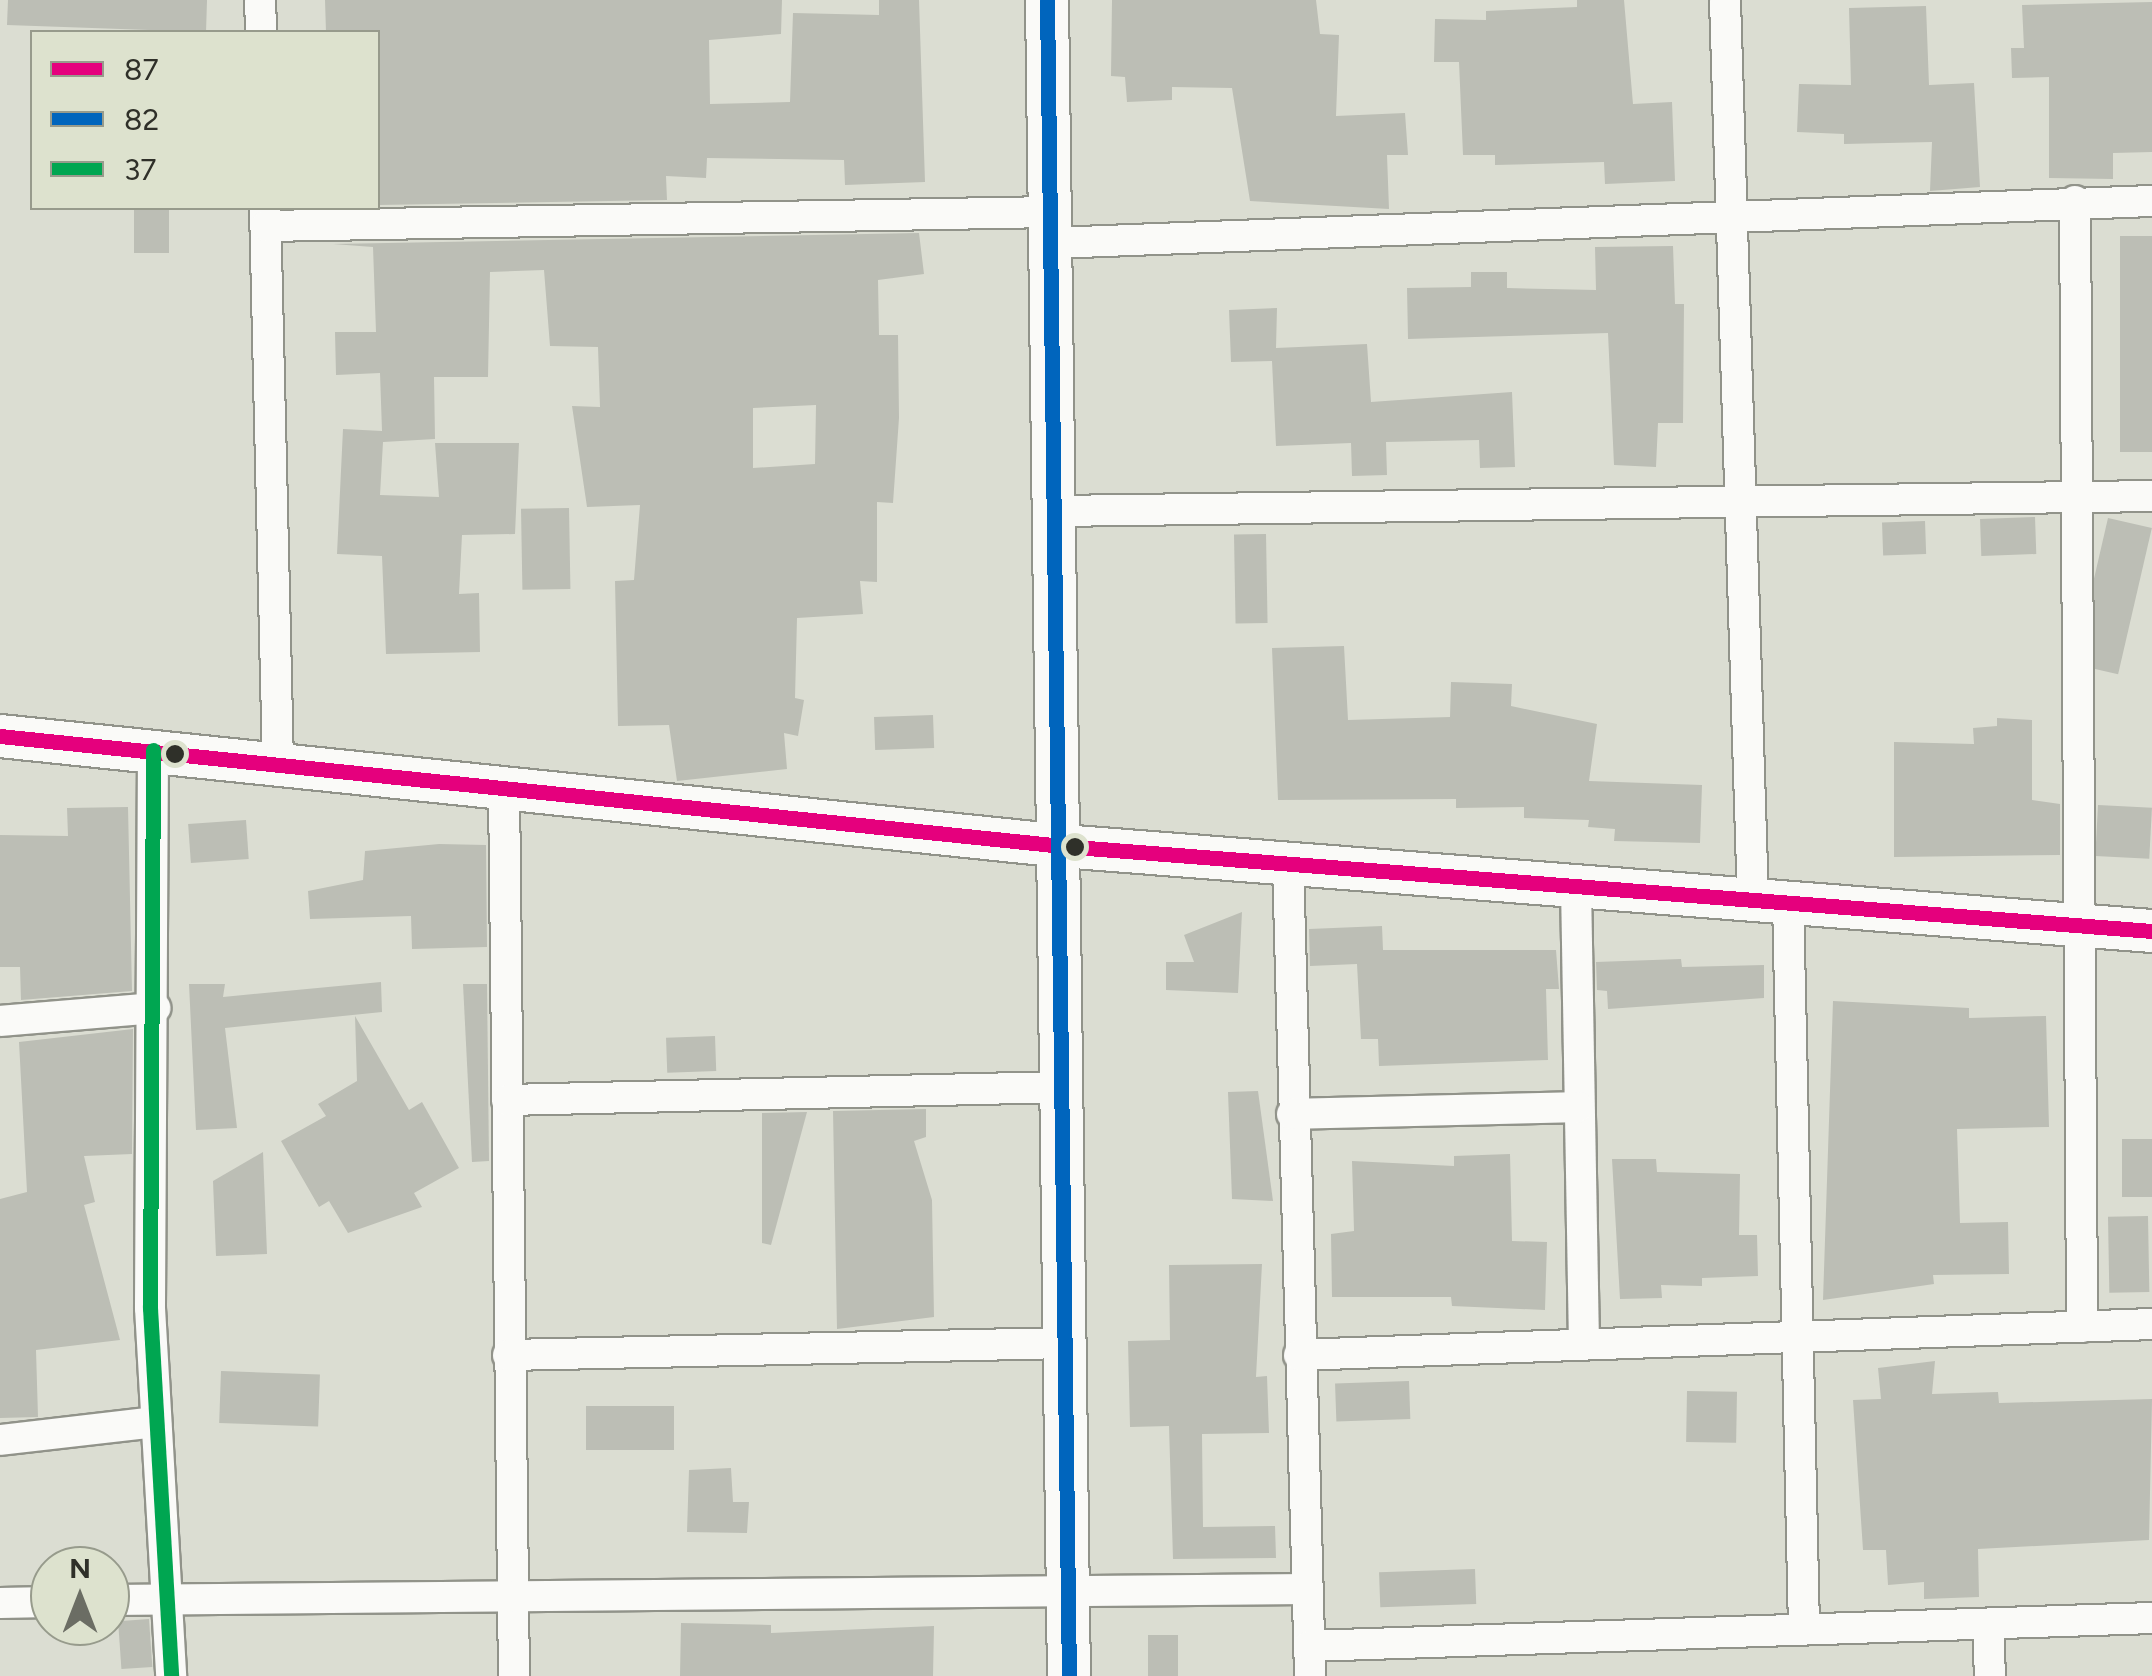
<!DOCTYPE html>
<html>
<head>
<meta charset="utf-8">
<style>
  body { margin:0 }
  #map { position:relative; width:2152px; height:1676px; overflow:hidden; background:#dbddd2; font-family:Figtree,sans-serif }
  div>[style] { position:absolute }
  .building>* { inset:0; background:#bcbeb5; transform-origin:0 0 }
  .roads { filter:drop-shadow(2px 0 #91938a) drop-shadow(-2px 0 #91938a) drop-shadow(0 2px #91938a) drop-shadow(0 -2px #91938a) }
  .street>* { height:30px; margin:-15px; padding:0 15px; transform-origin:15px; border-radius:15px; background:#fafaf8 }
  .secondary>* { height:42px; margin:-21px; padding:0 21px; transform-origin:21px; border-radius:21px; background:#fafaf8 }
  .bus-1>* { height:15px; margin:-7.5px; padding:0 7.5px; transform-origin:7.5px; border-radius:7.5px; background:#e5007d }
  .bus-2>* { height:15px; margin:-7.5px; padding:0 7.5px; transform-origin:7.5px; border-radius:7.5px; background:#0065bd }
  .bus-3>* { height:15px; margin:-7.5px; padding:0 7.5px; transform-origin:7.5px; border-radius:7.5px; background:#00a651 }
  .dots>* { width:28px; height:28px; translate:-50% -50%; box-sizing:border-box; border:5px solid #dde2ce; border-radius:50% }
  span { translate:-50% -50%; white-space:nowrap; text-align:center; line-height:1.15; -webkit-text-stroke:8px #dde2ce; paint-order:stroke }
  .legend { position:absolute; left:30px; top:30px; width:350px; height:180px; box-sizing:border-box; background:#dde2ce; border:2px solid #979b8c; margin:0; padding:12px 18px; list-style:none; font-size:30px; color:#2f3029 }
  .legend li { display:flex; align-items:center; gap:20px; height:50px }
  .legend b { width:50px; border:2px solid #979b8c }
  .north { position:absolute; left:30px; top:1546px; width:100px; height:100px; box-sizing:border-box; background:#dde2ce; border:2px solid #979b8c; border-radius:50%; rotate:0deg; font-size:28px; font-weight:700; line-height:40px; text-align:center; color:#2f3029 }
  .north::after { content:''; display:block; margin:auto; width:35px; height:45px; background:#6b6d64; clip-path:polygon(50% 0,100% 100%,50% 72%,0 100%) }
</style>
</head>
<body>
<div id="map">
  <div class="building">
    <i style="clip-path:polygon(8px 0,207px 0,206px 32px,7px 25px)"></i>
    <i style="clip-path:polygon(325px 0,782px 0,781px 34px,709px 40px,710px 104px,790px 102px,793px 13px,879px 15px,879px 0,919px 0,925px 182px,845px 185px,844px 160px,707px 158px,706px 178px,666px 176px,667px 200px,378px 205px,378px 32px,326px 32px)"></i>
    <i style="clip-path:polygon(1112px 0,1316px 0,1320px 34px,1339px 35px,1336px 116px,1405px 113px,1408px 155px,1387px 155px,1389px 209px,1250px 201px,1232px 88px,1172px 87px,1172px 100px,1127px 102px,1125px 77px,1111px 76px)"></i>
    <i style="clip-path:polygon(1577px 0,1624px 0,1633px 104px,1672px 102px,1675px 181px,1605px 184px,1604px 162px,1495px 165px,1495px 155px,1463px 155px,1459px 62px,1434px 62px,1435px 19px,1486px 20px,1486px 11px,1577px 7px)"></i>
    <i style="clip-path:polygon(2152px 2px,2152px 152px,2113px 153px,2113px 179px,2049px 178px,2049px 77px,2012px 78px,2011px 48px,2024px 48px,2022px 5px)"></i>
    <i style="clip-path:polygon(1926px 6px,1929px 85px,1974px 83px,1980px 187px,1930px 191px,1932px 142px,1844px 144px,1844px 134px,1797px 132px,1799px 84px,1851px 85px,1849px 8px)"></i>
    <i style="left:134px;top:208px;width:35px;height:45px"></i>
    <i style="clip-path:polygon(evenodd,919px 233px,924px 274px,878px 280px,879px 335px,898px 335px,899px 418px,893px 503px,877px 502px,877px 582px,860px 581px,863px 614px,797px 618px,795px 698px,804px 700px,798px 736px,784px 733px,787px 769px,677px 781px,669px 725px,618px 726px,615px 581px,634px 580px,640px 505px,587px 507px,572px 406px,600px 407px,598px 347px,550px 346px,544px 270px,490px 272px,488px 377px,434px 377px,435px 439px,383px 442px,380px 495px,439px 497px,435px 443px,519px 443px,515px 534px,462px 535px,459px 594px,479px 593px,480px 652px,386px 654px,382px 556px,337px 554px,343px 429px,382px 431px,380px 373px,336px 375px,335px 332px,376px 332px,373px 247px,333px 244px,919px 233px,816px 405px,815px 464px,753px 468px,753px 408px,816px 405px)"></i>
    <i style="left:2152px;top:236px;width:216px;height:32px;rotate:90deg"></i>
    <i style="clip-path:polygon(1673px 246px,1675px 304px,1684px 304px,1683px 423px,1658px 423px,1656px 467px,1614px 465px,1608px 333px,1408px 339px,1407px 288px,1471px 287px,1471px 272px,1507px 272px,1507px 288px,1596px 290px,1595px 247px)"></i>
    <i style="clip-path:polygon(1277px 308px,1276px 348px,1367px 344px,1371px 402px,1512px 392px,1515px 467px,1480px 468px,1479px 440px,1386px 442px,1387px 475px,1352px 476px,1351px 443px,1276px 446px,1272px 361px,1231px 362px,1229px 310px)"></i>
    <i style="left:569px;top:508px;width:81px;height:48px;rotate:89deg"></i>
    <i style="left:2035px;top:517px;width:37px;height:55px;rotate:88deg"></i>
    <i style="left:2108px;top:518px;width:45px;height:150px;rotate:13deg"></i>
    <i style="left:1925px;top:521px;width:33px;height:43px;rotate:88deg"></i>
    <i style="left:1266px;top:534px;width:89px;height:32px;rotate:89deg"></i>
    <i style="clip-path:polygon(1344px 646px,1348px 720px,1450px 717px,1451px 682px,1512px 684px,1511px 706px,1597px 724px,1589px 781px,1702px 785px,1700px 843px,1614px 841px,1615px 829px,1588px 827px,1589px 820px,1524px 818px,1524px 807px,1456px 808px,1456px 799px,1278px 800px,1272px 648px)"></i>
    <i style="left:933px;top:715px;width:33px;height:59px;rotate:88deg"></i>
    <i style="clip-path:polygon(1997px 718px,2032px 720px,2032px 800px,2060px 804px,2060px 855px,1894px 857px,1894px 742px,1974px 744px,1973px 728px,1997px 726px)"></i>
    <i style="left:2098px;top:805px;width:54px;height:51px;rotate:3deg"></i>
    <i style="clip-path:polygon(128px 807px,132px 991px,21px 1000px,20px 967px,0 967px,0 835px,68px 836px,67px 808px)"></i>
    <i style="left:246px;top:820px;width:39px;height:58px;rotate:86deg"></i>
    <i style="clip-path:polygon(439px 844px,486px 845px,487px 947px,412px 949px,411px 916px,310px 919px,308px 891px,363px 880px,365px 851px)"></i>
    <i style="clip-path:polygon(1242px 912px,1238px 993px,1166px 990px,1166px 962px,1194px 962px,1184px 935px)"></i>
    <i style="clip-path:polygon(1382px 926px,1383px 950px,1556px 950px,1559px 989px,1546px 989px,1548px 1060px,1379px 1066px,1378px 1039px,1361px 1039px,1357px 964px,1310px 966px,1309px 929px)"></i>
    <i style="clip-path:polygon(1681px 959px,1682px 967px,1764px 965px,1764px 998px,1608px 1009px,1607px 991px,1597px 990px,1596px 962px)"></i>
    <i style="clip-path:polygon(381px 982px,382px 1012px,225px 1028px,237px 1128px,196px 1130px,189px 984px,225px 984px,223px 997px)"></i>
    <i style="clip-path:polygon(463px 984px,487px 984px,489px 1161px,472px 1162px)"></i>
    <i style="clip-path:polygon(1833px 1001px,1969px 1008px,1969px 1018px,2046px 1016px,2049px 1127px,1957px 1129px,1960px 1223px,2008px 1222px,2009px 1274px,1933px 1275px,1934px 1284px,1823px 1300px)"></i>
    <i style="clip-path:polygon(355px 1016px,409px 1110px,422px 1102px,459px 1168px,414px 1193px,422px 1207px,348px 1233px,329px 1201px,319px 1207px,281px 1141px,326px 1116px,318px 1104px,357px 1081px)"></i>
    <i style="clip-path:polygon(133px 1029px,132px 1154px,84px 1156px,95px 1202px,84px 1205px,120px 1340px,36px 1350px,38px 1417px,0 1418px,0 1199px,27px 1192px,19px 1042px)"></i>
    <i style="left:715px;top:1036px;width:35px;height:49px;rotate:88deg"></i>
    <i style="clip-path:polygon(1258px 1091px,1273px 1201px,1232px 1199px,1228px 1092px)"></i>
    <i style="clip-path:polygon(926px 1109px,926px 1137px,914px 1141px,932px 1200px,934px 1317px,837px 1329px,833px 1111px)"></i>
    <i style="clip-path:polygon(807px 1112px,771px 1245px,762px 1243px,762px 1113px)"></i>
    <i style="left:2152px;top:1139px;width:58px;height:30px;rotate:90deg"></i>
    <i style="clip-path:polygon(263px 1152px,267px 1254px,216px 1256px,213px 1181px)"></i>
    <i style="clip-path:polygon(1510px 1154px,1512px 1241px,1547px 1242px,1545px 1310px,1452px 1306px,1451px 1297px,1332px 1297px,1331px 1234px,1354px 1231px,1352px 1161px,1454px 1166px,1454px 1156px)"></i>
    <i style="clip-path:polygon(1612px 1159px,1656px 1159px,1657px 1172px,1740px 1174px,1739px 1235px,1757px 1235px,1758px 1276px,1702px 1278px,1702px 1286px,1661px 1285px,1662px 1298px,1620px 1299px)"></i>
    <i style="left:2148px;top:1216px;width:76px;height:40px;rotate:89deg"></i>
    <i style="clip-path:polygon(1262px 1264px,1256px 1377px,1267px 1376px,1269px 1433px,1202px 1434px,1203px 1527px,1275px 1526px,1276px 1558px,1173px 1559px,1169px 1426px,1130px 1427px,1128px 1341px,1170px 1340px,1169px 1265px)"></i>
    <i style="clip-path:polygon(1935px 1361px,1932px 1394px,1998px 1392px,1999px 1403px,2152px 1399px,2149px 1540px,1978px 1549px,1979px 1597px,1924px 1599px,1924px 1582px,1888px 1585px,1886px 1550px,1863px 1550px,1853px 1400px,1881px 1399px,1878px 1368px)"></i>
    <i style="left:221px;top:1371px;width:99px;height:52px;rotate:2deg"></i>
    <i style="left:1409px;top:1381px;width:38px;height:74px;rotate:88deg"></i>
    <i style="left:1687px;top:1391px;width:50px;height:51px;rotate:1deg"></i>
    <i style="left:674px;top:1406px;width:44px;height:88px;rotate:90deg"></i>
    <i style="clip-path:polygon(731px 1468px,733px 1502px,749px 1502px,747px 1533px,687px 1532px,689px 1470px)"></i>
    <i style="left:1475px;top:1569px;width:35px;height:96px;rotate:88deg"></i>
    <i style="left:149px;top:1619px;width:48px;height:31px;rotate:86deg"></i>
    <i style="clip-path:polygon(681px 1623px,771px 1625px,771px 1633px,934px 1626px,933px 1676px,680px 1676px)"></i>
    <i style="left:1148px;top:1635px;width:30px;height:41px"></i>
  </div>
  <div class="roads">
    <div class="street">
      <i style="left:260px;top:0;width:32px;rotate:88deg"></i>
      <i style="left:1725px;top:0;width:899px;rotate:88.22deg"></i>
      <i style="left:2075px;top:201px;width:1126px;rotate:89.64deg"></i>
      <i style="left:265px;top:208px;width:555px;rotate:88.66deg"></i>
      <i style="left:266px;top:226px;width:786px;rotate:-1.02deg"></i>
      <i style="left:1053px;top:243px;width:1100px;rotate:-2.19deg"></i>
      <i style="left:1055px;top:511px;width:1097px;rotate:-0.78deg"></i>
      <i style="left:153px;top:750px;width:558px;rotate:90.31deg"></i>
      <i style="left:150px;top:1308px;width:369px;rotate:86.7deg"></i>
      <i style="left:504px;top:787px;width:889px;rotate:89.36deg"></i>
      <i style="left:1288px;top:862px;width:814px;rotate:88.45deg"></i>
      <i style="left:1576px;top:886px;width:458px;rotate:89deg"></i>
      <i style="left:1788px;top:901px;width:728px;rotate:88.74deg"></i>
      <i style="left:0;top:1021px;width:156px;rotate:-4.8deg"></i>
      <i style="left:507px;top:1100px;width:557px;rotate:-1.34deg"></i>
      <i style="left:1292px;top:1114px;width:286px;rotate:-1.4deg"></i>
      <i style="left:508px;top:1355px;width:558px;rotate:-1.23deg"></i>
      <i style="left:1299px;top:1355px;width:854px;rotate:-2.08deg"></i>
      <i style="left:0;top:1440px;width:157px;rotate:-6.6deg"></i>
      <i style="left:110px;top:1600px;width:1198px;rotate:-0.53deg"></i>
      <i style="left:0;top:1603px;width:50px;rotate:-1.1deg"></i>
      <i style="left:1988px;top:1625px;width:51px;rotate:87.8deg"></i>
      <i style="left:1309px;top:1646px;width:843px;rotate:-1.9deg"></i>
    </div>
    <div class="secondary">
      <i style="left:1047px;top:0;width:1676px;rotate:89.25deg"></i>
      <i style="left:0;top:736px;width:1068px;rotate:5.91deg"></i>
      <i style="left:1062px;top:846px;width:1093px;rotate:4.46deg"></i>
    </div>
  </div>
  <div class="bus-1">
    <i style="left:0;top:736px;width:1068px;rotate:5.91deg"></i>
    <i style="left:1062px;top:846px;width:1093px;rotate:4.46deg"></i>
  </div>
  <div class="bus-2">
    <i style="left:1047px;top:0;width:1676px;rotate:89.25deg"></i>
  </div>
  <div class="bus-3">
    <i style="left:153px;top:750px;width:558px;rotate:90.31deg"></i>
    <i style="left:150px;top:1308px;width:369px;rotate:86.7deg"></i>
  </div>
  <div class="dots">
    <i style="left:175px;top:754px;background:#2f3029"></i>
    <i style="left:1075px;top:847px;background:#2f3029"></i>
  </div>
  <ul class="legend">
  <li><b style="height:12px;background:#e5007d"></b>87</li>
  <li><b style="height:12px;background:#0065bd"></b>82</li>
  <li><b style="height:12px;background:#00a651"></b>37</li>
  </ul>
  <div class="north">N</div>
</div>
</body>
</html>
